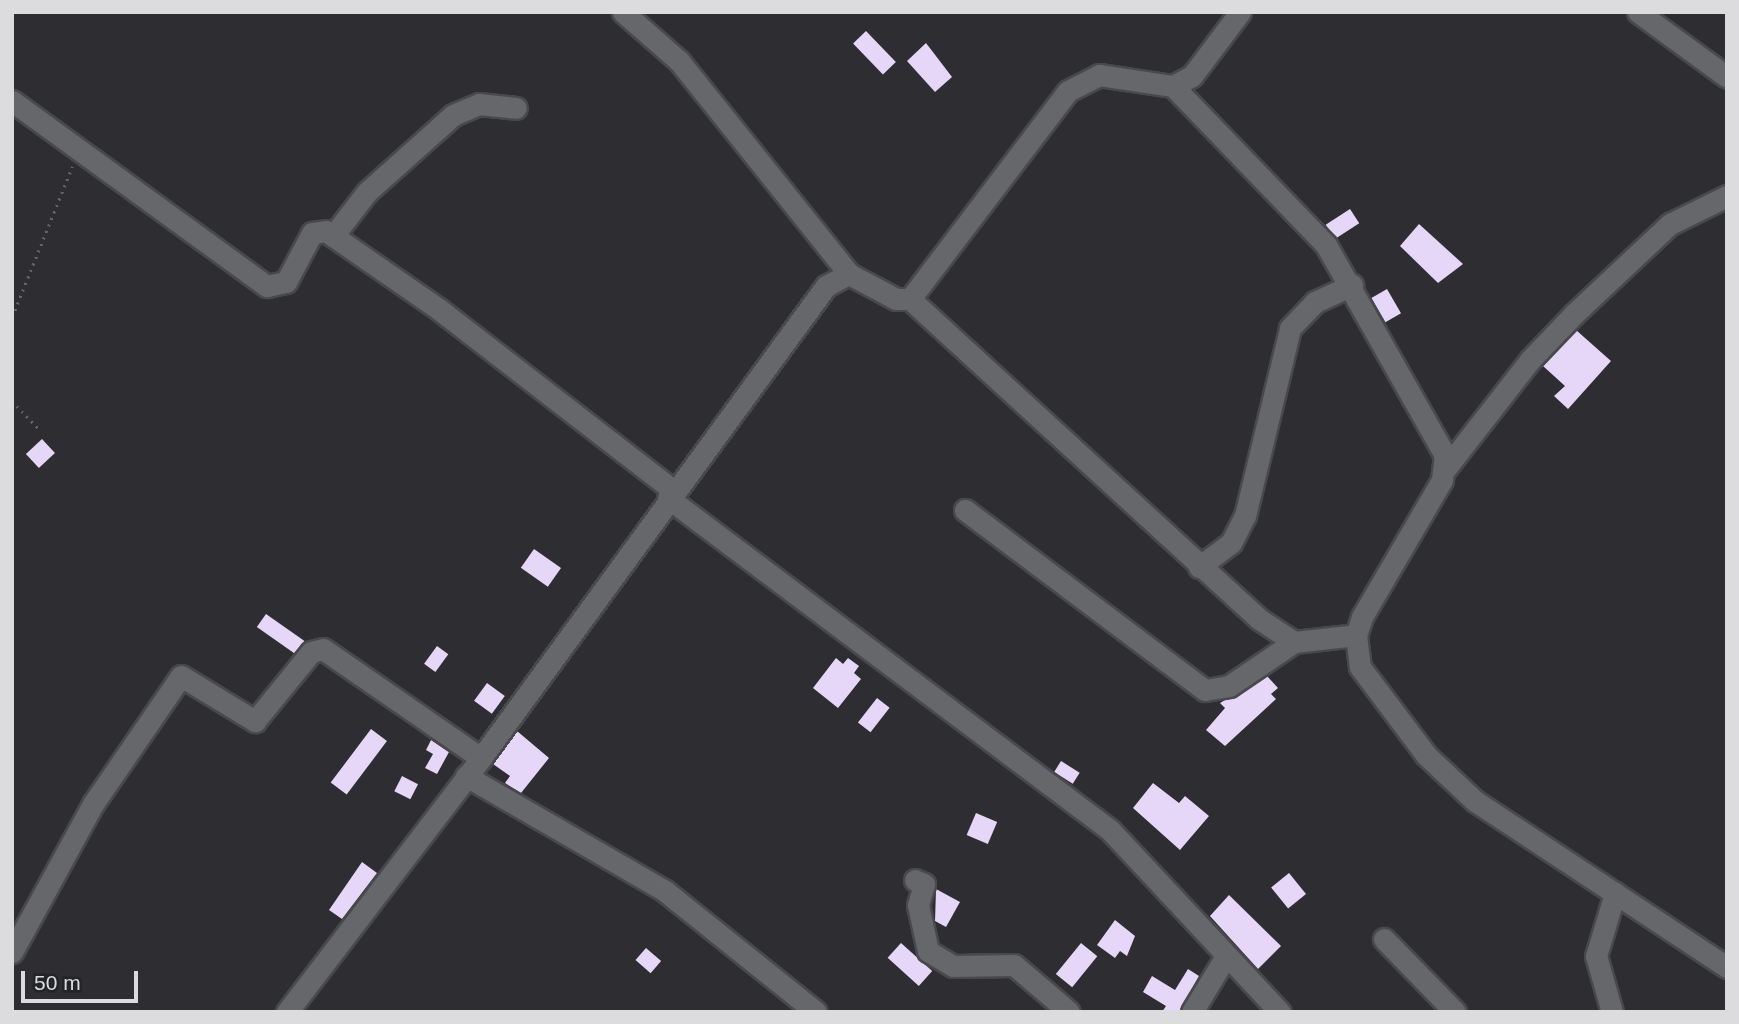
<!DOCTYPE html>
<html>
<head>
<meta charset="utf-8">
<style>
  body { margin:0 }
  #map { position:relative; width:1739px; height:1024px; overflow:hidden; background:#2d2d32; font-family:Arial,sans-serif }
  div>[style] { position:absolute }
  .building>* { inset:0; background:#e6d6f8; transform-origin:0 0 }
  .path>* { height:2.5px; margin-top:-1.25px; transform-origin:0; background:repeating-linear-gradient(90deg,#656569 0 2px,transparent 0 7px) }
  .roads { filter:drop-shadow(2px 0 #49494d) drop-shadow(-2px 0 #49494d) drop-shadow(0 2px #49494d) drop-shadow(0 -2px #49494d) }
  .minor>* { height:21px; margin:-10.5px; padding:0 10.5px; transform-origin:10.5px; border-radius:10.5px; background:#66676b }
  span { translate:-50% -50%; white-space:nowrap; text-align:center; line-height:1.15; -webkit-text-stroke:7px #232428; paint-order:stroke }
  .frame { position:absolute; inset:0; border:14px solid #dcdcdf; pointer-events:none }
  .scale { position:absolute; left:21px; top:971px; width:117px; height:32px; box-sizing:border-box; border:4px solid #dcdcdf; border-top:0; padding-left:9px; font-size:21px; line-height:24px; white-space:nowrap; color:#dcdcdf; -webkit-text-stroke:5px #232428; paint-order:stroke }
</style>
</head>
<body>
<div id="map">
  <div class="building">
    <i style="left:866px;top:31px;width:43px;height:18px;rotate:46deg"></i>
    <i style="clip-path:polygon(926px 43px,952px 77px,935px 92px,907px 61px)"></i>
    <i style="left:1350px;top:209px;width:17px;height:29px;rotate:57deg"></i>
    <i style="clip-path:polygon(1419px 224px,1463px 264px,1438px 283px,1400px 246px)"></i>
    <i style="left:1387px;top:289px;width:28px;height:18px;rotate:60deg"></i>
    <i style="clip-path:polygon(1576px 330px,1611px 361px,1568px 409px,1554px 396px,1565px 386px,1543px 366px)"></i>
    <i style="left:42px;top:439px;width:19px;height:22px;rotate:47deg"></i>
    <i style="left:534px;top:549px;width:33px;height:23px;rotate:35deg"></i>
    <i style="left:266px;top:614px;width:47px;height:16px;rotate:35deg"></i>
    <i style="left:437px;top:646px;width:14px;height:22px;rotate:36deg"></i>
    <i style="clip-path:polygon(836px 658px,843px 664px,848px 658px,859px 666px,854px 673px,861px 679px,838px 708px,813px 688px)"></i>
    <i style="clip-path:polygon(1267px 676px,1278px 688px,1271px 694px,1276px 699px,1225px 746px,1206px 730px,1225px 708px,1220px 703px)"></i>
    <i style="left:487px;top:683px;width:22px;height:22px;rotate:36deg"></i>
    <i style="left:877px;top:698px;width:16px;height:31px;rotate:38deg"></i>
    <i style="left:371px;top:729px;width:20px;height:67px;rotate:37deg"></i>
    <i style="clip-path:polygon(517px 731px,549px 758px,521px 793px,505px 783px,510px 776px,493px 764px)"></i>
    <i style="clip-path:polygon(431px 740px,449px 752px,437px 774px,425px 768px,433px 754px,426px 750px)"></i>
    <i style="left:1061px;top:761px;width:22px;height:13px;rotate:32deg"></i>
    <i style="left:402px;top:776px;width:18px;height:17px;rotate:27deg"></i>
    <i style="clip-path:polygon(1153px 783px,1179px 803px,1185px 796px,1209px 816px,1180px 850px,1133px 808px)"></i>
    <i style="left:976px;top:813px;width:23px;height:24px;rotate:23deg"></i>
    <i style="clip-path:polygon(362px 862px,377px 873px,342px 919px,329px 910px)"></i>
    <i style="left:1289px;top:873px;width:27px;height:23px;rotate:51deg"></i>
    <i style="clip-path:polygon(936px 889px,960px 902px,946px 927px,935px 921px)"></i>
    <i style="clip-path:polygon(1229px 895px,1281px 946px,1258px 969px,1210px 916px)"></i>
    <i style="clip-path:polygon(1115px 920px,1135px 936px,1127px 956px,1120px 951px,1115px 958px,1097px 945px)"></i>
    <i style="left:901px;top:943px;width:42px;height:20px;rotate:42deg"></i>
    <i style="left:1081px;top:943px;width:21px;height:40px;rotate:39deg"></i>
    <i style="left:646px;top:948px;width:20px;height:16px;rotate:41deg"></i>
    <i style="clip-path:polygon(1188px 969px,1199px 976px,1179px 1012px,1162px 1012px,1166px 1006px,1143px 992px,1152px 976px,1175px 990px)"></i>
  </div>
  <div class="path">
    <i style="left:12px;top:317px;width:162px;rotate:-68.2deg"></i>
    <i style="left:12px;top:401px;width:39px;rotate:46deg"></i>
  </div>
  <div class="roads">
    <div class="minor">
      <i style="left:623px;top:12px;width:74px;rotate:41.2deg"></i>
      <i style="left:679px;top:61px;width:273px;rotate:51.4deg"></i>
      <i style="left:1638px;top:12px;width:110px;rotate:36.1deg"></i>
      <i style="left:1173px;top:86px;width:221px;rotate:46.1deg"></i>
      <i style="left:1326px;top:245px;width:241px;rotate:60.5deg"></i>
      <i style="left:1445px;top:455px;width:25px;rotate:97deg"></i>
      <i style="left:1442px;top:480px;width:159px;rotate:120.3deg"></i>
      <i style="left:1362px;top:617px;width:19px;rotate:108deg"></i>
      <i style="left:1356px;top:635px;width:32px;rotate:83deg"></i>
      <i style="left:1360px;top:667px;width:110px;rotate:53.1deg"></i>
      <i style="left:1426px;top:755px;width:67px;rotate:43.2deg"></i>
      <i style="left:1475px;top:801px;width:302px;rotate:33.4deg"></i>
      <i style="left:12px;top:101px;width:315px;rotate:36deg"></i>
      <i style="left:267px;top:286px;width:19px;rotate:-12deg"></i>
      <i style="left:286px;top:282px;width:55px;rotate:-62deg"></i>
      <i style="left:312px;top:233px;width:14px;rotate:-8deg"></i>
      <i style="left:326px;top:231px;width:139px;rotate:34.7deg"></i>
      <i style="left:440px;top:310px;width:296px;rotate:37.7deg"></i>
      <i style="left:333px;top:236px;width:56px;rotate:-52.3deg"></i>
      <i style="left:367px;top:192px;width:115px;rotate:-41.8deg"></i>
      <i style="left:453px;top:115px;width:28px;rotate:-23deg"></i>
      <i style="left:479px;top:104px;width:37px;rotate:6deg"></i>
      <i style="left:910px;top:299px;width:473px;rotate:42.5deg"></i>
      <i style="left:1259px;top:619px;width:42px;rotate:33.3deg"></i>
      <i style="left:1294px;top:642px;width:62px;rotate:-6.4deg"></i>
      <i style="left:1446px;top:468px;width:137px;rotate:-52.1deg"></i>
      <i style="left:1530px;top:360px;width:64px;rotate:-46.3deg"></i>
      <i style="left:1574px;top:314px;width:132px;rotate:-43.2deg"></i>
      <i style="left:1670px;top:224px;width:64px;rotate:-26.2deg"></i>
      <i style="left:668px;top:498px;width:553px;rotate:36.91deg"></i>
      <i style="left:1110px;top:830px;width:249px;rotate:47deg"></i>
      <i style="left:965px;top:510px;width:300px;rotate:36.9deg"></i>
      <i style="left:1205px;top:690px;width:24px;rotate:-9deg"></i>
      <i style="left:1229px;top:686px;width:78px;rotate:-34.1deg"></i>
      <i style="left:1199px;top:567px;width:40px;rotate:-37deg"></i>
      <i style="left:1231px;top:543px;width:30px;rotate:-63deg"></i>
      <i style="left:1245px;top:516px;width:193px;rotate:-76.5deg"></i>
      <i style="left:1290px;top:328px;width:36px;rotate:-46deg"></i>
      <i style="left:1315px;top:302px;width:41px;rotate:-24.7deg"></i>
      <i style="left:466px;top:776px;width:230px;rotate:30deg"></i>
      <i style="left:665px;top:891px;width:193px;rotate:38.7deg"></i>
      <i style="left:915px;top:880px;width:10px;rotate:24deg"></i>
      <i style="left:924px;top:884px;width:22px;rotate:106deg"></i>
      <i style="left:918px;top:905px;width:47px;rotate:77.7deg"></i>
      <i style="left:928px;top:951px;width:29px;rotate:31deg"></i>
      <i style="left:953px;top:966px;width:61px;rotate:-0.9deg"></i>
      <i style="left:1014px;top:965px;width:72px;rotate:40.5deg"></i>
      <i style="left:1384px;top:939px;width:102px;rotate:45.8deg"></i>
      <i style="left:12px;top:952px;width:169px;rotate:-61.3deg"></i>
      <i style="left:93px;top:804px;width:155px;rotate:-55.5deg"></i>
      <i style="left:181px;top:676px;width:87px;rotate:31.3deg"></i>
      <i style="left:255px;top:721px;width:89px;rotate:-50.9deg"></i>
      <i style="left:311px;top:652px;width:12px;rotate:-14deg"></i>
      <i style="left:323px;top:649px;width:192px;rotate:34.6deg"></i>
      <i style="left:287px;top:1012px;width:320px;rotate:-52.6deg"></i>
      <i style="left:481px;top:758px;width:585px;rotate:-53.84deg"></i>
      <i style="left:826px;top:286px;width:26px;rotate:-28deg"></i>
      <i style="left:849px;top:274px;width:53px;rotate:28deg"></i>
      <i style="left:896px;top:299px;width:14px"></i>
      <i style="left:910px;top:299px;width:261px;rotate:-52.8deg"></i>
      <i style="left:1068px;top:91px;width:35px;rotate:-27deg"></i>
      <i style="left:1099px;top:75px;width:75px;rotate:8.5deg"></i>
      <i style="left:1173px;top:86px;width:21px;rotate:-28deg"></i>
      <i style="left:1192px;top:76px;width:80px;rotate:-53.1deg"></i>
      <i style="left:1192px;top:1012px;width:66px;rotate:-58.7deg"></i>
      <i style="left:1612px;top:1012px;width:58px;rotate:-105.9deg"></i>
      <i style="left:1596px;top:956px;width:66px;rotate:-73.2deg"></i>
    </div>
  </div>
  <div class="frame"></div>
  <div class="scale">50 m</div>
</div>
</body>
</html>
